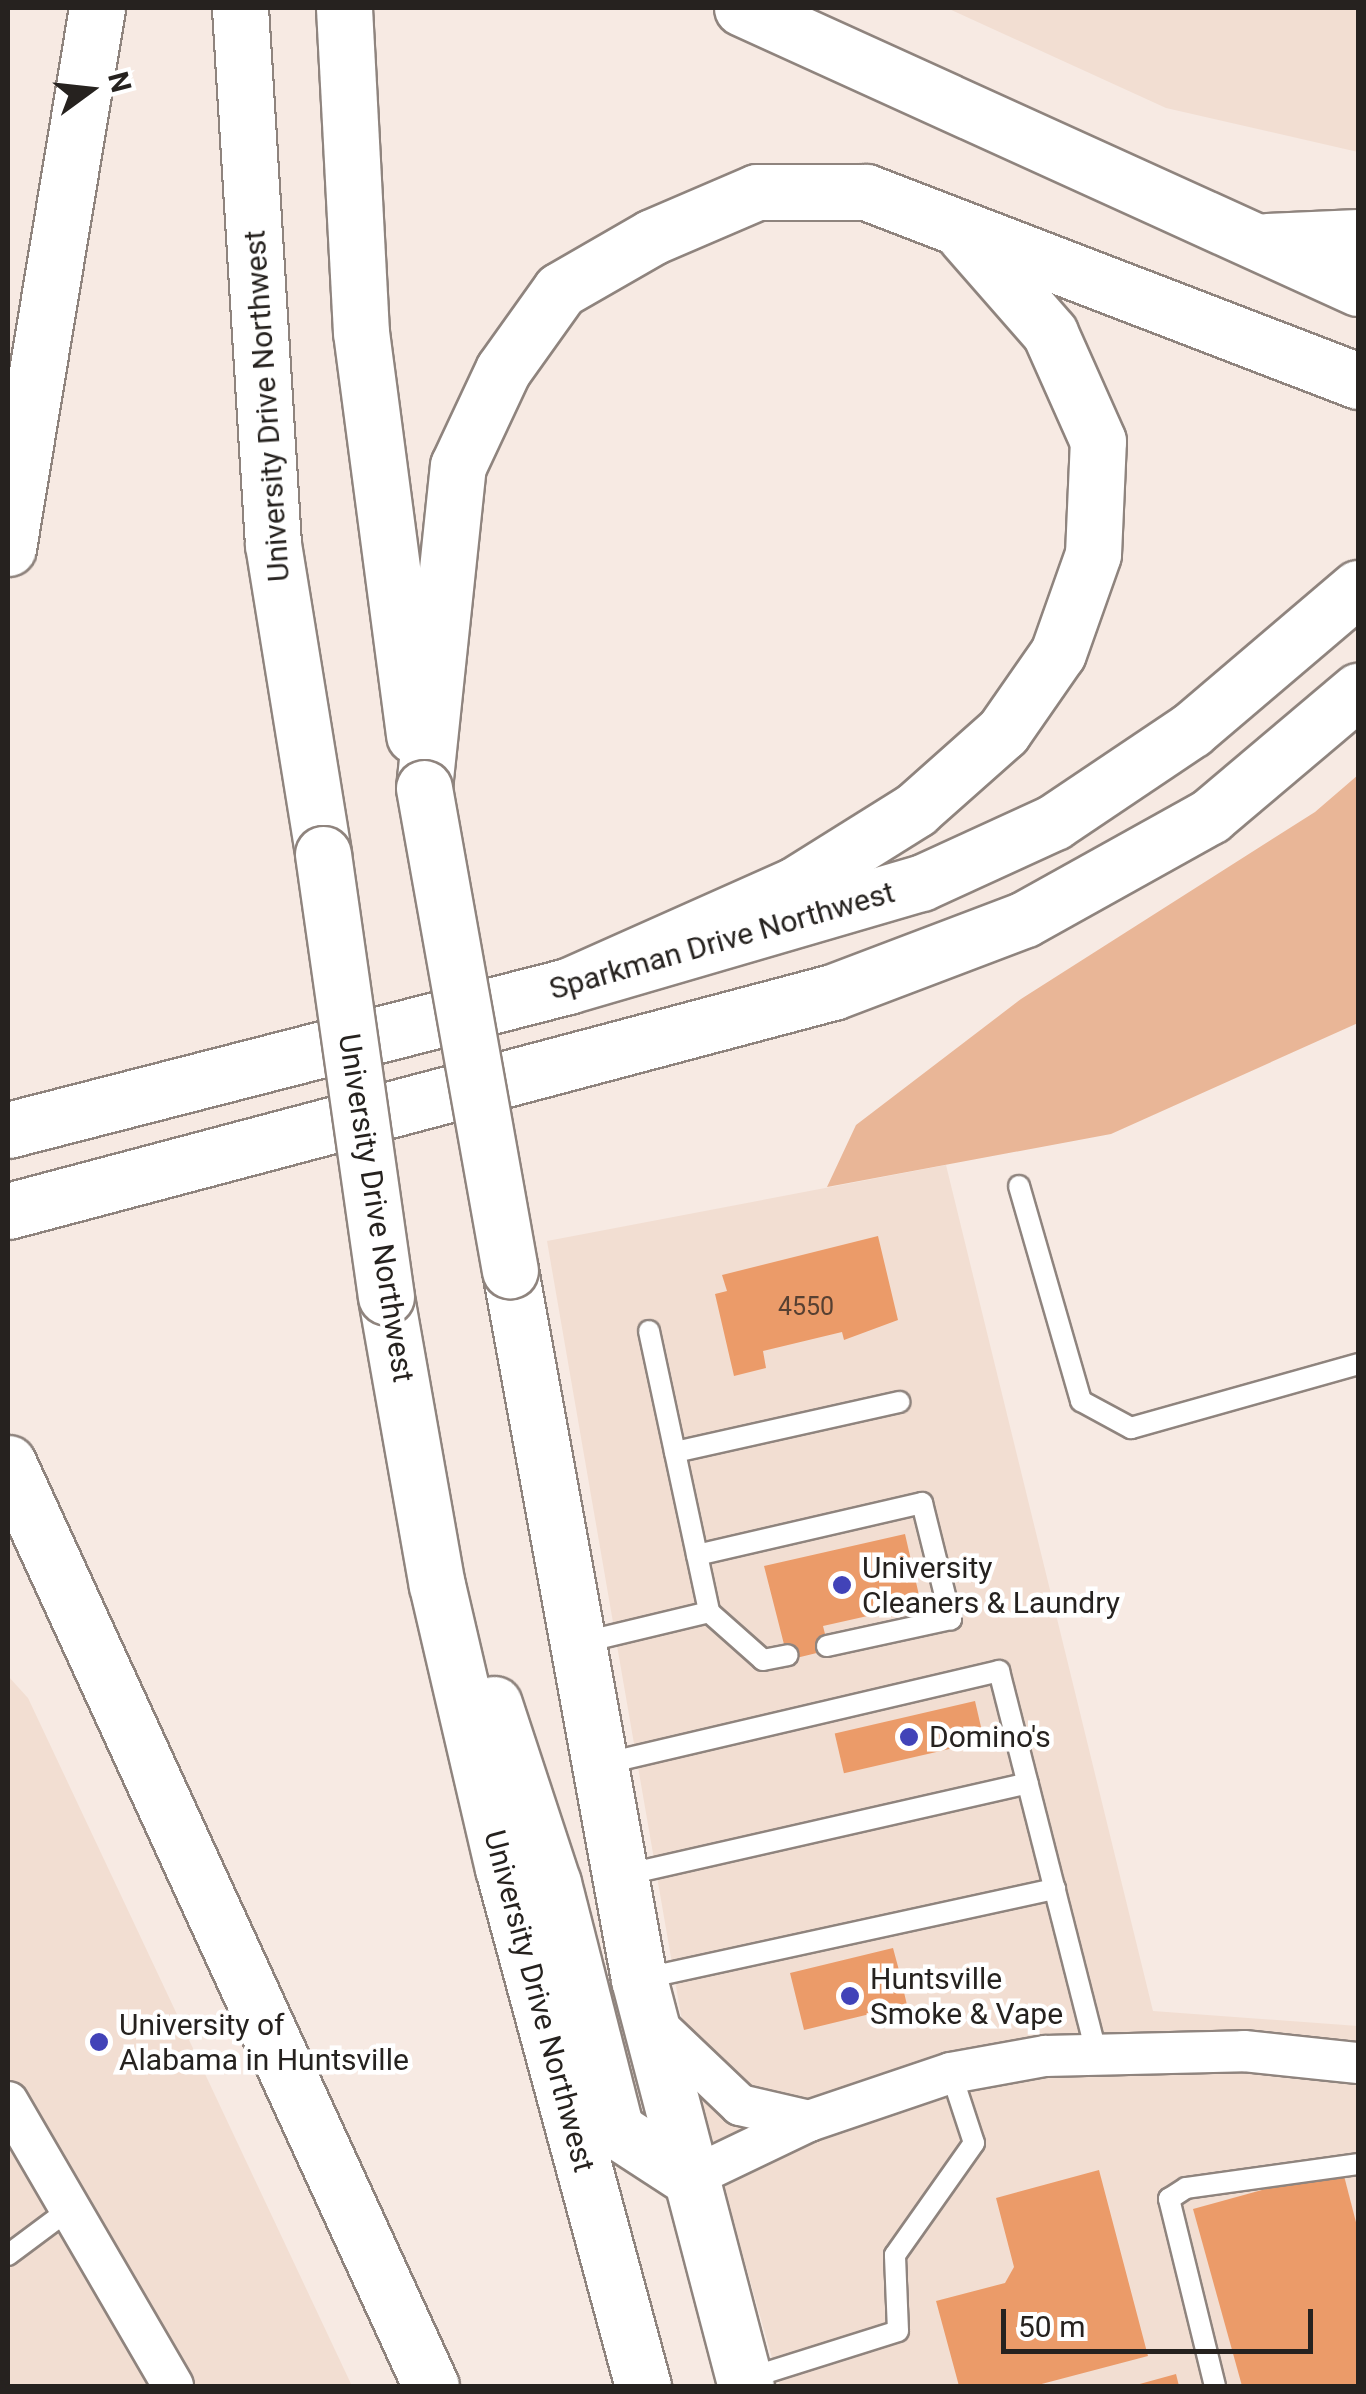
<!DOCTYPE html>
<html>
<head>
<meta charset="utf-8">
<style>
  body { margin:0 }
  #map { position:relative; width:1366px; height:2394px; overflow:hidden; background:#f7eae3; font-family:Roboto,sans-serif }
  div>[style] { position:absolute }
  .built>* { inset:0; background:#f2ded2 }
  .green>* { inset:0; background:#e9b697 }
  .building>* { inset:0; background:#eb9b69; transform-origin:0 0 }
  .roads { filter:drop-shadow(2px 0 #8f847e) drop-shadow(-2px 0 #8f847e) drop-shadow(0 2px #8f847e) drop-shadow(0 -2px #8f847e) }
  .service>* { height:20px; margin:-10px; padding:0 10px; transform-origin:10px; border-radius:10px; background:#fff }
  .minor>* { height:40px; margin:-20px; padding:0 20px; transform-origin:20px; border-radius:20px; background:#fff }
  .secondary>* { height:55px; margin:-27.5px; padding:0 27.5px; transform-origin:27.5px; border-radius:27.5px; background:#fff }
  .trunk>* { height:55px; margin:-27.5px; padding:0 27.5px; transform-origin:27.5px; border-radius:27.5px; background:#fff }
  .bridges { filter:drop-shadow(2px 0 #8f847e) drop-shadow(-2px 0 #8f847e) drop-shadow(0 2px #8f847e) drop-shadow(0 -2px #8f847e) }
  .trunk-bridge>* { height:55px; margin:-27.5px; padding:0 27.5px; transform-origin:27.5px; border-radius:27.5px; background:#fff }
  .dots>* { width:28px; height:28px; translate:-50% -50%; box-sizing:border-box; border:5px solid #fff; border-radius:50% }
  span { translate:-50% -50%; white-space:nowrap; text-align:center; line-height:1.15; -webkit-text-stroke:9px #fff; paint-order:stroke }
  .number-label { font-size:25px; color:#574032 }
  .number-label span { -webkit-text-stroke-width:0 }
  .street-label { font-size:30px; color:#26221f }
  .poi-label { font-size:30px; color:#26221f }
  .left { translate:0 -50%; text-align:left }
  .frame { position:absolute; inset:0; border:10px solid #26221f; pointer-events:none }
  .north { position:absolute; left:40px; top:40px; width:100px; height:100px; -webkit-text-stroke:8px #fff; paint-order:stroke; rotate:75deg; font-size:28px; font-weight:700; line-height:40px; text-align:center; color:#26221f }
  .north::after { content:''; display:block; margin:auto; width:35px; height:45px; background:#26221f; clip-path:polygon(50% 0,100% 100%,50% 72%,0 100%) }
  .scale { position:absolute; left:1001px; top:2309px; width:312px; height:45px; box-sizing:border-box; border:5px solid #26221f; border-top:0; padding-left:12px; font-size:30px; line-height:35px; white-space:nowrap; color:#26221f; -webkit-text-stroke:8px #fff; paint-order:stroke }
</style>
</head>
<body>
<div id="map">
  <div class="built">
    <i style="clip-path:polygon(947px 8px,1358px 8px,1358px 152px,1166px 108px)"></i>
    <i style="clip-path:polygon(946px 1165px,1153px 2011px,1358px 2026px,1358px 2386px,780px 2386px,691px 2073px,547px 1241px)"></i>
    <i style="clip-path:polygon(8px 1676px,28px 1698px,352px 2386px,8px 2386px)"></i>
  </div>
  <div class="green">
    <i style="clip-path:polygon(1358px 775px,1358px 1023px,1111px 1134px,827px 1187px,856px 1125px,1021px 999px,1315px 812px)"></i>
  </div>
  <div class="building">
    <i style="clip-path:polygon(878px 1236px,898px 1320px,844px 1340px,842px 1332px,763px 1351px,766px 1368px,734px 1376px,715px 1294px,727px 1291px,722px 1275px)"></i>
    <i style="clip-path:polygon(905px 1534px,921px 1604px,823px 1626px,829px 1650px,788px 1660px,764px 1566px)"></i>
    <i style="left:975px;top:1701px;width:41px;height:144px;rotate:77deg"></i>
    <i style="clip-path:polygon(893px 1948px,900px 1974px,919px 1970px,922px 1983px,903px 1988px,907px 2005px,804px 2030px,790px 1973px)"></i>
    <i style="clip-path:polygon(1342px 2168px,1358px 2230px,1358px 2386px,1242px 2386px,1193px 2209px)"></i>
    <i style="clip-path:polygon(1099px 2170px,1148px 2356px,1034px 2386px,959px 2386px,936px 2301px,1005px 2283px,1014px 2267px,996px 2198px)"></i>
    <i style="clip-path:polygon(1176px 2374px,1179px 2386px,1136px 2386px,1136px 2385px)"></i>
  </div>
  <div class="roads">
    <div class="service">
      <i style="left:1019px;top:1186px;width:224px;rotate:73.9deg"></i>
      <i style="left:1081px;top:1401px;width:57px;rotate:28.4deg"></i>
      <i style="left:1131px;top:1428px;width:236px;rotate:-15.7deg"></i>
      <i style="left:649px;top:1331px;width:287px;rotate:77.9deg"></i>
      <i style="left:709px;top:1612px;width:72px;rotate:41.6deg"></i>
      <i style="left:763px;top:1660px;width:25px;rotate:-11deg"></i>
      <i style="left:675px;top:1452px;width:230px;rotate:-12.6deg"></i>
      <i style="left:697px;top:1555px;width:231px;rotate:-13deg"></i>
      <i style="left:922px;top:1503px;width:120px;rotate:76deg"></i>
      <i style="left:951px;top:1619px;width:127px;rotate:167.7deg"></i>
      <i style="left:580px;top:1643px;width:133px;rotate:-13.5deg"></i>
      <i style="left:603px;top:1764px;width:407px;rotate:-13.2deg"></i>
      <i style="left:999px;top:1671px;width:392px;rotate:75.7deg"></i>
      <i style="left:624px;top:1875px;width:414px;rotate:-12.8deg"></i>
      <i style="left:641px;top:1979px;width:424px;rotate:-12.3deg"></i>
      <i style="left:8px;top:2255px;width:79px;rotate:-36.7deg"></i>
      <i style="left:746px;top:2379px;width:159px;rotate:-17.5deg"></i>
      <i style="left:898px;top:2331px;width:76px;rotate:-92.3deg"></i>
      <i style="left:895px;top:2255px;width:137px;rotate:-54.8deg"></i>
      <i style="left:974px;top:2143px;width:74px;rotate:-108.2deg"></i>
      <i style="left:1215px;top:2386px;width:193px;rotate:-103.8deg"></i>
      <i style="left:1169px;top:2199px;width:20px;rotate:-33deg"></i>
      <i style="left:1186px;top:2188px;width:174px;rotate:-7.9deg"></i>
    </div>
    <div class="minor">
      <i style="left:654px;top:2023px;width:119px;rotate:43.6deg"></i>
      <i style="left:740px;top:2105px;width:71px;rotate:13.1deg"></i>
      <i style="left:8px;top:2102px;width:328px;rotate:59.8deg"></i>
      <i style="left:690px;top:2178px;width:132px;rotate:-25.6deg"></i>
      <i style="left:809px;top:2121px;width:150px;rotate:-18.7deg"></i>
      <i style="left:951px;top:2073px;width:96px;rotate:-10.3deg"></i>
      <i style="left:1045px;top:2056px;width:199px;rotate:-1.4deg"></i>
      <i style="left:1244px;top:2051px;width:115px;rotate:6deg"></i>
    </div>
    <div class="secondary">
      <i style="left:8px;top:1130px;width:578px;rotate:-14.42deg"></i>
      <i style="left:568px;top:986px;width:368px;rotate:-16.3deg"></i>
      <i style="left:921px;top:883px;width:146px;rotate:-24.6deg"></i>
      <i style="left:1054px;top:822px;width:165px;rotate:-33.9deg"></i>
      <i style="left:1191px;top:730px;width:219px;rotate:-40.4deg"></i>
      <i style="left:8px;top:1211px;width:854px;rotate:-14.87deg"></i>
      <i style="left:833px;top:992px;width:205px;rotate:-20.8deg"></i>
      <i style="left:1025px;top:919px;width:212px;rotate:-29.1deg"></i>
      <i style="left:1210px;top:816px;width:194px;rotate:-40.2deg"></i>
    </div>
    <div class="trunk">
      <i style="left:240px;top:8px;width:537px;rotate:86.48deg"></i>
      <i style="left:273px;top:544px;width:314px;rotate:80.8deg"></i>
      <i style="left:344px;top:8px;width:324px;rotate:87deg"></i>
      <i style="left:361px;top:332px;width:407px;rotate:82.5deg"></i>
      <i style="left:742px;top:8px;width:677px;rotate:24.44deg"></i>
      <i style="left:1267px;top:241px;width:91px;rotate:-2.5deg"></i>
      <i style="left:8px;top:548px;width:547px;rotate:-80.64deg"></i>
      <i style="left:424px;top:788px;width:324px;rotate:-84deg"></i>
      <i style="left:458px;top:466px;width:106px;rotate:-64.9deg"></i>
      <i style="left:503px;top:370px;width:98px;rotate:-54.5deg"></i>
      <i style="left:560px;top:290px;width:106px;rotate:-29.9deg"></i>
      <i style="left:652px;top:237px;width:114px;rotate:-23.2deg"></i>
      <i style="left:757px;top:192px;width:109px"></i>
      <i style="left:866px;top:192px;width:527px;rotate:21.01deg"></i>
      <i style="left:568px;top:986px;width:248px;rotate:-24deg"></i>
      <i style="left:795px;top:885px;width:142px;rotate:-32deg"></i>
      <i style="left:915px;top:810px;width:118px;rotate:-41.6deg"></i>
      <i style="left:1003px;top:732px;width:96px;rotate:-55.2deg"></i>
      <i style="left:1058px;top:653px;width:105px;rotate:-70.5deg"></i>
      <i style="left:1093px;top:554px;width:113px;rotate:-87.5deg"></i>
      <i style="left:1098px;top:441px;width:118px;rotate:-114deg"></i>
      <i style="left:1050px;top:333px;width:129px;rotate:-131.2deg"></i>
      <i style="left:510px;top:1270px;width:721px;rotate:79.69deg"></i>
      <i style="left:639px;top:1979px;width:421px;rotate:75.3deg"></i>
      <i style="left:386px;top:1297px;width:292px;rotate:80deg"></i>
      <i style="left:437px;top:1585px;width:291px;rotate:76.9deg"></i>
      <i style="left:503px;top:1868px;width:537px;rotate:74.88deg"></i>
      <i style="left:8px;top:1463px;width:1015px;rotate:65.38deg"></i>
      <i style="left:494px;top:1704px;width:188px;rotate:71.8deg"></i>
      <i style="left:553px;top:1883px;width:255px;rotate:75.7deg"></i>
      <i style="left:616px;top:2130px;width:88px;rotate:33deg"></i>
    </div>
  </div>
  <div class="bridges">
    <div class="trunk-bridge">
      <i style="left:424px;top:788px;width:490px;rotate:79.9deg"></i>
      <i style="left:323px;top:854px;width:447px;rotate:81.9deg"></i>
    </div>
  </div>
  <div class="dots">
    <i style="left:842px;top:1585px;background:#4243b8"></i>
    <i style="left:909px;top:1737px;background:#4243b8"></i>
    <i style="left:850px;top:1996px;background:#4243b8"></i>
    <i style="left:99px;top:2042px;background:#4243b8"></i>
  </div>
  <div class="number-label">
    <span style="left:806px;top:1307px">4550</span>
  </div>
  <div class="street-label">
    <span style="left:267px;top:406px;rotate:-94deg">University Drive Northwest</span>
    <span style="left:722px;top:941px;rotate:-16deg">Sparkman Drive Northwest</span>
    <span style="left:376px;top:1208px;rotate:81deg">University Drive Northwest</span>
    <span style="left:539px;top:2001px;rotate:75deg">University Drive Northwest</span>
  </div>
  <div class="poi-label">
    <span class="left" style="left:862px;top:1585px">University<br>Cleaners &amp; Laundry</span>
    <span class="left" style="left:929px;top:1737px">Domino's</span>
    <span class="left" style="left:870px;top:1996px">Huntsville<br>Smoke &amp; Vape</span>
    <span class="left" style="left:119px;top:2042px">University of<br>Alabama in Huntsville</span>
  </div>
  <div class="frame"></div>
  <div class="north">N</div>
  <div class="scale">50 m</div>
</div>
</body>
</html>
